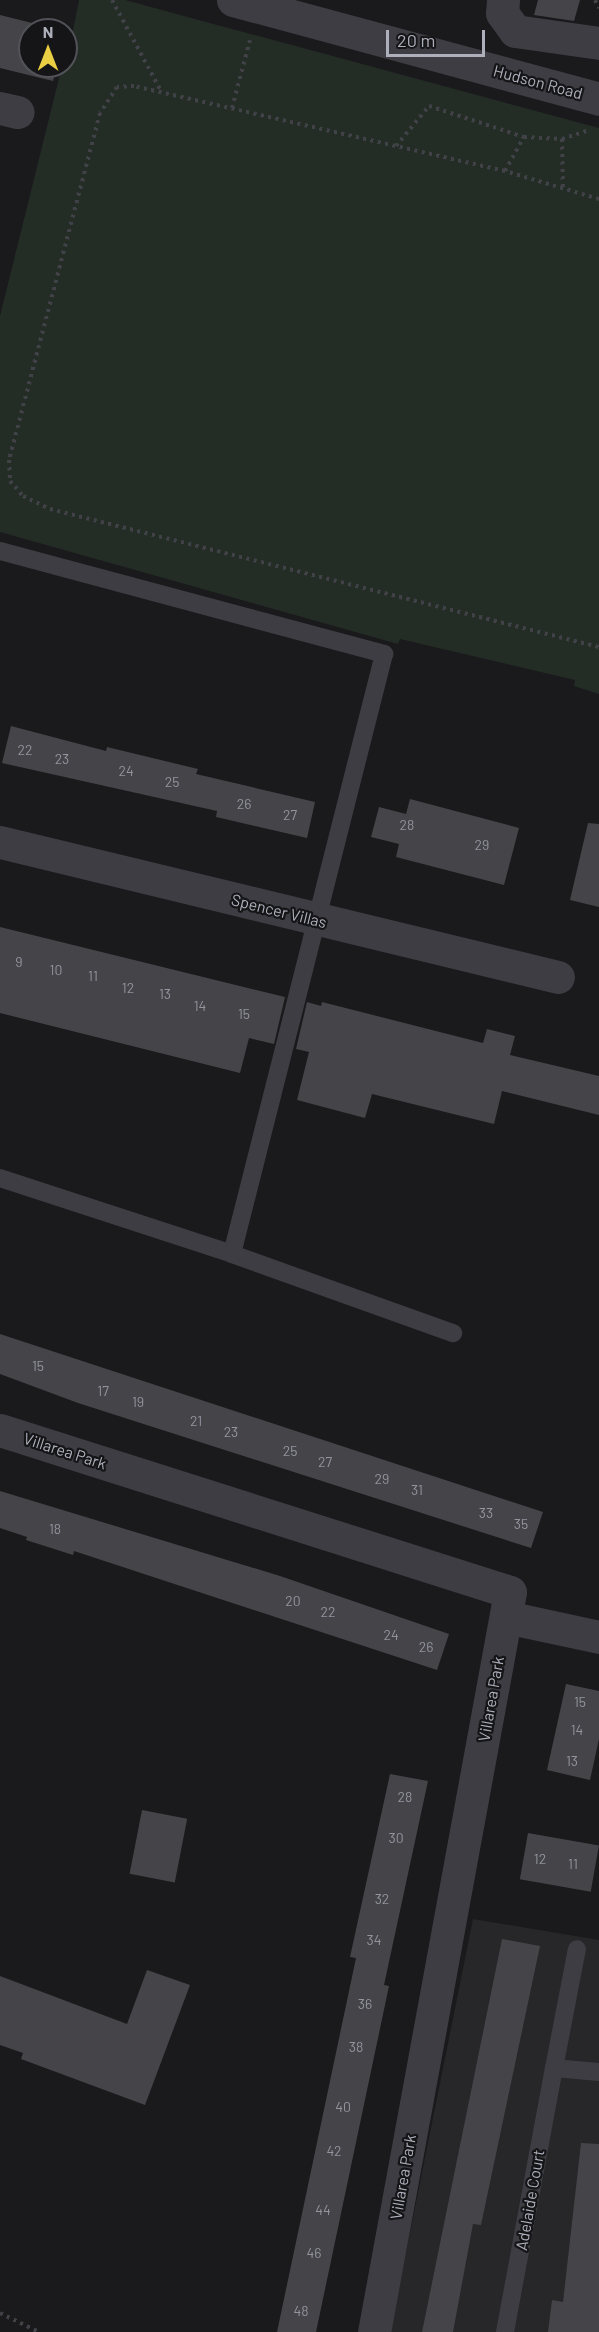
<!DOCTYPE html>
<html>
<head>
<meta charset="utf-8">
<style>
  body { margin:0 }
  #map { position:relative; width:599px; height:2332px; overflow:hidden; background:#1a1a1c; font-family:Barlow,sans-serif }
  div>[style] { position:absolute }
  .built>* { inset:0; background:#272629 }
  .green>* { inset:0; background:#242c26 }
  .building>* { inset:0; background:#454449; transform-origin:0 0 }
  .path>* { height:4px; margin-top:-2px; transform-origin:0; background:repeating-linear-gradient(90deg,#414248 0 3px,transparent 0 7.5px) }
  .service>* { height:18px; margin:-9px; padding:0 9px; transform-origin:9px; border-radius:9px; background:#3d3d43 }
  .minor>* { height:33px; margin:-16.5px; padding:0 16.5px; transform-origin:16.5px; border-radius:16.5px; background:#3d3d43 }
  .tertiary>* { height:33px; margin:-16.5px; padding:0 16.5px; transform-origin:16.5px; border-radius:16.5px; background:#3d3d43 }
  span { translate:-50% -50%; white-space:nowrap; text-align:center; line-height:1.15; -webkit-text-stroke:4.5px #151517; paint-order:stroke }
  .number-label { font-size:14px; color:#93949e }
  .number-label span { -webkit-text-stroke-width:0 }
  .street-label { font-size:16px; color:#adafbb }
  .north { position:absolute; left:18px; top:18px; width:60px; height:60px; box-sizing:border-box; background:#151517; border:2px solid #525359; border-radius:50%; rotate:0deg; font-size:16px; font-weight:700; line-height:24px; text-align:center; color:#adafbb }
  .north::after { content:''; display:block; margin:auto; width:21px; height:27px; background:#eace44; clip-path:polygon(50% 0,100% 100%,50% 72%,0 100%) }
  .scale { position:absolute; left:386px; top:30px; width:99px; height:27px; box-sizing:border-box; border:3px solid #adafbb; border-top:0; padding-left:8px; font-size:18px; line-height:21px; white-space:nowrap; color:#adafbb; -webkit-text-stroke:4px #151517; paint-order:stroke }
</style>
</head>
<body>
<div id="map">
  <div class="built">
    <i style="clip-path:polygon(473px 1919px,599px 1940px,599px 2332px,390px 2332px)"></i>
  </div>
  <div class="green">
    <i style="clip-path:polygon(79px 0,125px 0,599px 128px,599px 694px,574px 686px,575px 680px,400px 639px,398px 644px,0 532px,0 316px,62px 66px,66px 66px)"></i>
  </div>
  <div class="building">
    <i style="clip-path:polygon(538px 0,580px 0,574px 21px,534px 15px)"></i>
    <i style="clip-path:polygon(0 15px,60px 30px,30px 30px,30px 66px,57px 66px,53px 81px,0 68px)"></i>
    <i style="clip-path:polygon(11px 726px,106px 751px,107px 747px,198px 769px,196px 774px,315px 802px,307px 838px,216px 817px,217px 811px,2px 763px)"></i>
    <i style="clip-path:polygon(410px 799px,519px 828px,504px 885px,396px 857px,399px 844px,371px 837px,379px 807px,406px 814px)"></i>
    <i style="clip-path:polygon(588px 823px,599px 824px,599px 907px,570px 900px)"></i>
    <i style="clip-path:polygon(0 927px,285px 997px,274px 1044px,249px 1038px,240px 1073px,0 1013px)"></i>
    <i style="clip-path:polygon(307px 1002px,321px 1006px,322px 1002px,483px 1043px,487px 1029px,515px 1036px,510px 1055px,599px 1076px,599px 1115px,502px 1091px,494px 1124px,372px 1094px,365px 1118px,297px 1100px,309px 1052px,296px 1049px)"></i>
    <i style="clip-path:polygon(0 1334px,543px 1512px,531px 1548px,78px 1403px,0 1374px)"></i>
    <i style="clip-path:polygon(0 1491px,280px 1576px,449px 1634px,437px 1670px,74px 1551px,73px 1555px,26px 1540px,27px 1537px,0 1528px)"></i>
    <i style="clip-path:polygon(566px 1684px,599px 1691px,599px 1739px,590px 1780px,547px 1770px)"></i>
    <i style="clip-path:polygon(390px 1774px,428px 1781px,384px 1985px,389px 1986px,316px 2332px,277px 2332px,356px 1958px,350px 1957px)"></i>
    <i style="left:142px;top:1810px;width:46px;height:65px;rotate:11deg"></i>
    <i style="left:528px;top:1833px;width:72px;height:47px;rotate:10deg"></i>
    <i style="clip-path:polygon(502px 1939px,540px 1946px,481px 2225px,473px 2224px,453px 2332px,422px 2332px)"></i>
    <i style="clip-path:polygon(147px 1970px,190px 1985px,145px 2105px,21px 2059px,23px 2053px,0 2045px,0 1976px,127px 2024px)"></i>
    <i style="clip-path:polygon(581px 2143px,599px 2144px,599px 2332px,548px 2332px,552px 2300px,563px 2302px)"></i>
  </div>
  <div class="path">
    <i style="left:112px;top:0;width:103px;rotate:61.7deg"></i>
    <i style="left:595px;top:0;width:9px;rotate:63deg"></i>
    <i style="left:232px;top:108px;width:70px;rotate:-75.2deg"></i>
    <i style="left:562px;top:139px;width:50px;rotate:88.9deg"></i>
    <i style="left:396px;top:146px;width:52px;rotate:-50.5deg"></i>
    <i style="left:429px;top:106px;width:100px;rotate:18.1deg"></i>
    <i style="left:524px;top:137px;width:38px;rotate:3deg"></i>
    <i style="left:562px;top:139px;width:26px;rotate:-18deg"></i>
    <i style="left:505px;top:171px;width:39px;rotate:-61deg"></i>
    <i style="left:599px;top:199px;width:98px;rotate:-163.4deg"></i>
    <i style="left:505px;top:171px;width:381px;rotate:-167.1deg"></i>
    <i style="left:134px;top:86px;width:17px;rotate:177deg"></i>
    <i style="left:117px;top:87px;width:31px;rotate:123deg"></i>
    <i style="left:100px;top:113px;width:359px;rotate:104.7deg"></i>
    <i style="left:9px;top:460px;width:21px;rotate:87deg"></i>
    <i style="left:10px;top:481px;width:20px;rotate:49deg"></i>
    <i style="left:23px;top:496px;width:30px;rotate:26deg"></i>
    <i style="left:50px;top:509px;width:566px;rotate:14.11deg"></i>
    <i style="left:0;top:2313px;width:43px;rotate:26deg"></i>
  </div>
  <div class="service">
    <i style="left:0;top:551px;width:398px;rotate:15deg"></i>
    <i style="left:384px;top:654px;width:619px;rotate:104.22deg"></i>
    <i style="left:0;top:1178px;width:244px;rotate:18.1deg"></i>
    <i style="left:232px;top:1254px;width:235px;rotate:19.7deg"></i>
    <i style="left:554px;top:2068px;width:121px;rotate:-79.1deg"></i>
    <i style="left:505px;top:2332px;width:269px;rotate:-79.5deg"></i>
    <i style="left:554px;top:2068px;width:45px;rotate:5.1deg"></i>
  </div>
  <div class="minor">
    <i style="left:503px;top:0;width:13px;rotate:94deg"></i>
    <i style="left:502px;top:13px;width:22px;rotate:54deg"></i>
    <i style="left:515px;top:31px;width:85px;rotate:8.1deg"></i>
    <i style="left:0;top:108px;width:18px;rotate:13deg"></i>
    <i style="left:0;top:842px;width:574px;rotate:13.6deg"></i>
    <i style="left:0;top:1430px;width:535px;rotate:17.62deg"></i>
    <i style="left:510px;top:1592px;width:752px;rotate:100.41deg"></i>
    <i style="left:506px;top:1617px;width:95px;rotate:12.1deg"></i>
  </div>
  <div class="tertiary">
    <i style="left:233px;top:0;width:379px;rotate:15.1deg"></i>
  </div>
  <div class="number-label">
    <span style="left:25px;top:750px">22</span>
    <span style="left:62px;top:759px">23</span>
    <span style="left:126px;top:771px">24</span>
    <span style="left:172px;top:782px">25</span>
    <span style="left:244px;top:804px">26</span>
    <span style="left:290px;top:815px">27</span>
    <span style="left:407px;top:825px">28</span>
    <span style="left:482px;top:845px">29</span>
    <span style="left:19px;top:962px">9</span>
    <span style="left:56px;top:970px">10</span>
    <span style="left:93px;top:976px">11</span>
    <span style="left:128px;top:988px">12</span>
    <span style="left:165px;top:994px">13</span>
    <span style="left:200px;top:1006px">14</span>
    <span style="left:244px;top:1014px">15</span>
    <span style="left:38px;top:1366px">15</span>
    <span style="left:103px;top:1391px">17</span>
    <span style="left:138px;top:1402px">19</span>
    <span style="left:196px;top:1421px">21</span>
    <span style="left:231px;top:1432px">23</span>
    <span style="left:290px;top:1451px">25</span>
    <span style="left:325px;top:1462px">27</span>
    <span style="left:382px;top:1479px">29</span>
    <span style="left:417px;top:1490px">31</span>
    <span style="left:486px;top:1513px">33</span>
    <span style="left:521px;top:1524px">35</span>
    <span style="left:55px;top:1529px">18</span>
    <span style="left:293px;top:1601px">20</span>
    <span style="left:328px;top:1612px">22</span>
    <span style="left:391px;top:1635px">24</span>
    <span style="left:426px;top:1647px">26</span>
    <span style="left:580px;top:1702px">15</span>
    <span style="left:577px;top:1730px">14</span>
    <span style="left:572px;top:1761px">13</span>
    <span style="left:405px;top:1797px">28</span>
    <span style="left:396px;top:1838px">30</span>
    <span style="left:540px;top:1859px">12</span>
    <span style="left:573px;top:1864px">11</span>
    <span style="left:382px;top:1899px">32</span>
    <span style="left:374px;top:1940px">34</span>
    <span style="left:365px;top:2004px">36</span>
    <span style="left:356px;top:2047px">38</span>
    <span style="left:343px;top:2107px">40</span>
    <span style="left:334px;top:2151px">42</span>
    <span style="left:323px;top:2210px">44</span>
    <span style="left:314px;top:2253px">46</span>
    <span style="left:301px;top:2311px">48</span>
  </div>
  <div class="street-label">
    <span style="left:538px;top:82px;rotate:15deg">Hudson Road</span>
    <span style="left:279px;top:911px;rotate:14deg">Spencer Villas</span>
    <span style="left:65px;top:1451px;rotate:18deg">Villarea Park</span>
    <span style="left:491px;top:1699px;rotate:-80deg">Villarea Park</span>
    <span style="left:403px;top:2177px;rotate:-80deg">Villarea Park</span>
    <span style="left:530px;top:2200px;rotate:-80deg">Adelaide Court</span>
  </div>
  <div class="north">N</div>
  <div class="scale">20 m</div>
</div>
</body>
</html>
